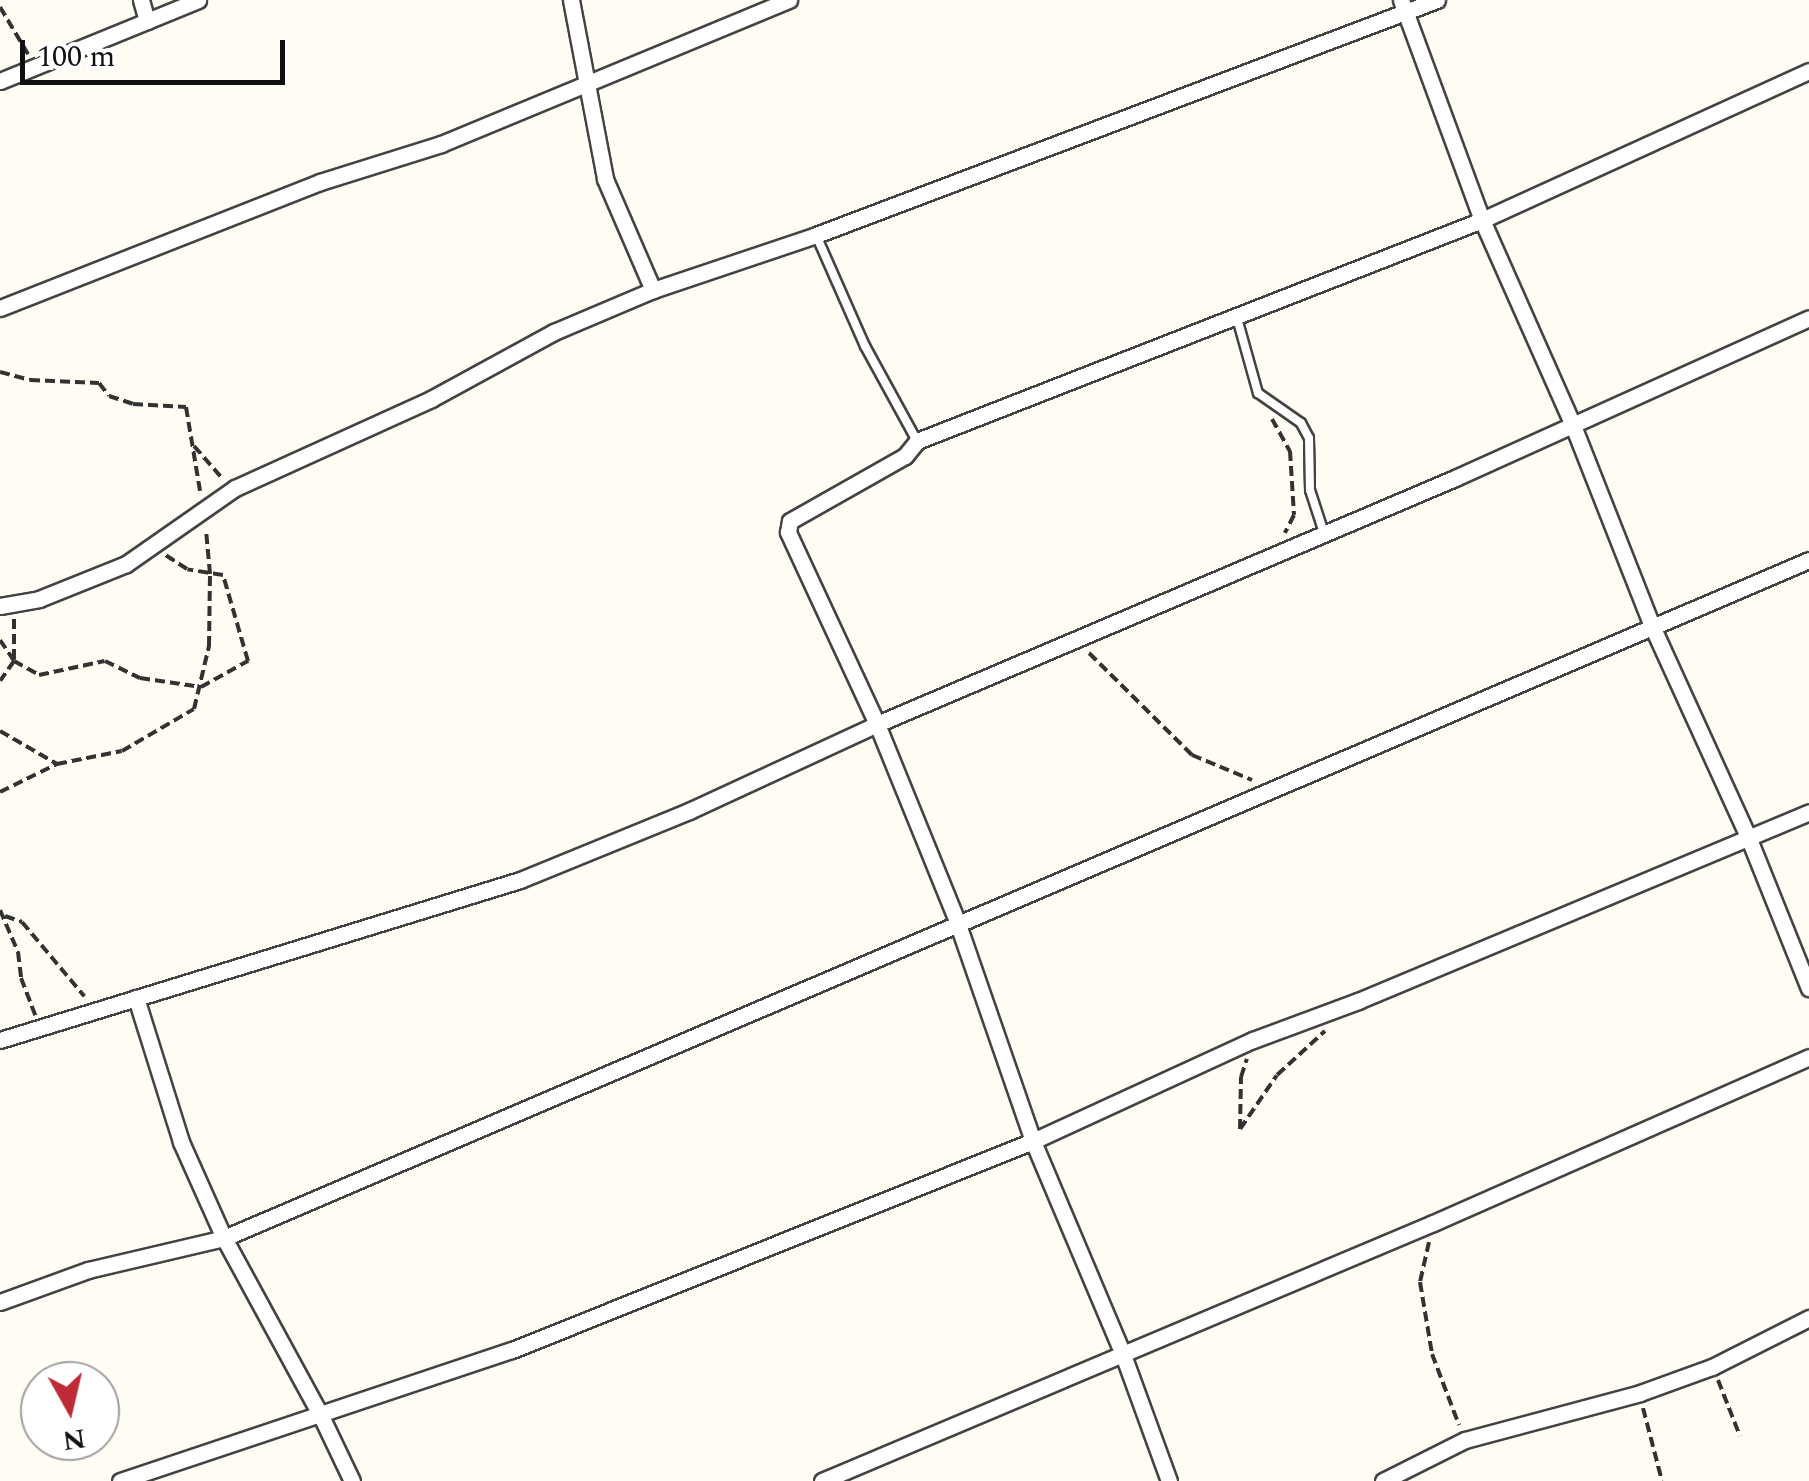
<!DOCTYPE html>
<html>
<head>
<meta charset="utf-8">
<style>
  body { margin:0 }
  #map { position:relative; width:1809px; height:1481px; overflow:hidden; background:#fffcf3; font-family:Spectral,serif }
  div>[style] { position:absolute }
  .path>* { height:4px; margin-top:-2px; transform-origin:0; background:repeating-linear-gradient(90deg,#323232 0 10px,transparent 0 15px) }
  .roads { filter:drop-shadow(2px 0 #434343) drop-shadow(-2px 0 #434343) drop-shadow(0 2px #434343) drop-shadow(0 -2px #434343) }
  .service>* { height:8px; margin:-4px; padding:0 4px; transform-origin:4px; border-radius:4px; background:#fff }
  .minor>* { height:15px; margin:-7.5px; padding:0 7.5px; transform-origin:7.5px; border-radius:7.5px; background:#fff }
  span { translate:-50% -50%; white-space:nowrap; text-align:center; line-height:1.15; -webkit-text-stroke:10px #fff; paint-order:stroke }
  .north { position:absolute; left:20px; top:1361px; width:100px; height:100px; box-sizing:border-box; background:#fff; border:2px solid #9f9f9f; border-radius:50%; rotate:172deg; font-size:28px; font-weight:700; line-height:40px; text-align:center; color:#101010 }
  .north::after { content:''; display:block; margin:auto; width:35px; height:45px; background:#be2a36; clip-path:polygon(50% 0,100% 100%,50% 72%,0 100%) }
  .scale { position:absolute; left:20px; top:40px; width:265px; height:45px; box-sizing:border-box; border:5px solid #101010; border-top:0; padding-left:12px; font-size:30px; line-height:35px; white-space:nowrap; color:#101010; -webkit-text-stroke:8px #fff; paint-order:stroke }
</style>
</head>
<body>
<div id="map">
  <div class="path">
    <i style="left:0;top:7px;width:55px;rotate:59.2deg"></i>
    <i style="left:0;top:372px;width:31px;rotate:15deg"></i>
    <i style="left:30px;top:380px;width:69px;rotate:2.5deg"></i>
    <i style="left:99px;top:383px;width:16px;rotate:52deg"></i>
    <i style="left:109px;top:396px;width:25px;rotate:18deg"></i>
    <i style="left:133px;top:404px;width:53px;rotate:3.2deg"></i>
    <i style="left:186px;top:407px;width:85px;rotate:80.5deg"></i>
    <i style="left:1272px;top:419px;width:37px;rotate:61deg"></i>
    <i style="left:1290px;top:451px;width:64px;rotate:86.4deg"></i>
    <i style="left:1294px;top:515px;width:20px;rotate:117deg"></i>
    <i style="left:194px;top:446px;width:41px;rotate:48.9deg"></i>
    <i style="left:14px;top:619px;width:42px;rotate:90deg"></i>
    <i style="left:14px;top:661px;width:29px;rotate:29deg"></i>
    <i style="left:39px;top:675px;width:67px;rotate:-12deg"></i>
    <i style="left:105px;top:661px;width:39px;rotate:26deg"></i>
    <i style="left:140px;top:678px;width:62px;rotate:8.4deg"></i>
    <i style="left:201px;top:687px;width:54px;rotate:-29deg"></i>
    <i style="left:248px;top:661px;width:90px;rotate:-106.2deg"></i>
    <i style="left:223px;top:575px;width:36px;rotate:-171deg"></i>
    <i style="left:187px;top:569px;width:27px;rotate:-147deg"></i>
    <i style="left:0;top:640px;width:25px;rotate:56deg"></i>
    <i style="left:14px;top:661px;width:24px;rotate:125deg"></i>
    <i style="left:1089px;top:653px;width:145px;rotate:44.7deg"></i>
    <i style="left:1192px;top:755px;width:65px;rotate:22.6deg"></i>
    <i style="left:0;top:731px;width:66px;rotate:30.1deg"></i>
    <i style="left:57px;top:764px;width:66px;rotate:-11.3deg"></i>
    <i style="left:122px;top:751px;width:83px;rotate:-30.3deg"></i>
    <i style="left:194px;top:709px;width:65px;rotate:-76.6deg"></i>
    <i style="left:209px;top:646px;width:72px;rotate:-89.2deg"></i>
    <i style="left:210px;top:574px;width:44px;rotate:-95.2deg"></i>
    <i style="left:0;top:792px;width:64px;rotate:-26.2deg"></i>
    <i style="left:0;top:910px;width:46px;rotate:66.8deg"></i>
    <i style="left:18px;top:952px;width:26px;rotate:83deg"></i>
    <i style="left:21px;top:978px;width:40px;rotate:69deg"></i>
    <i style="left:5px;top:916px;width:18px;rotate:19deg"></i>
    <i style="left:22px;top:922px;width:97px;rotate:50deg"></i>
    <i style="left:1240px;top:1129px;width:65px;rotate:-55.6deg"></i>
    <i style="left:1277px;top:1075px;width:65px;rotate:-42.5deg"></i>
    <i style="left:1240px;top:1129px;width:52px;rotate:-88.9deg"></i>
    <i style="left:1241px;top:1077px;width:19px;rotate:-72deg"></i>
    <i style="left:1429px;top:1242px;width:41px;rotate:102.7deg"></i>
    <i style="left:1420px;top:1282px;width:73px;rotate:80.5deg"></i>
    <i style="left:1432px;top:1354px;width:76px;rotate:69.2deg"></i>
    <i style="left:1718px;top:1380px;width:60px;rotate:68.6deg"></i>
    <i style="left:1643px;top:1408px;width:75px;rotate:75.4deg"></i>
  </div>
  <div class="roads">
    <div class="service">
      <i style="left:816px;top:235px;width:121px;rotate:66.2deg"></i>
      <i style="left:865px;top:346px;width:108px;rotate:61.3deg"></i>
      <i style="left:1237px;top:318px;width:78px;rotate:74.4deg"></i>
      <i style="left:1258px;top:393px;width:52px;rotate:34.9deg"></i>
      <i style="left:1301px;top:423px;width:17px;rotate:62deg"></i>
      <i style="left:1309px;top:438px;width:52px;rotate:88.9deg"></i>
      <i style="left:1310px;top:490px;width:45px;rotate:72deg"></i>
    </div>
    <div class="minor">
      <i style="left:141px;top:0;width:22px;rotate:74deg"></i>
      <i style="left:571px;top:0;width:182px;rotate:79.2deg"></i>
      <i style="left:605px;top:179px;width:121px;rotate:66.6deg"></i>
      <i style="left:1401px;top:0;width:234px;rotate:69.8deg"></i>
      <i style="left:1482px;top:220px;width:222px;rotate:66.1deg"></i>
      <i style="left:1572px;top:423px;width:218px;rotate:68.5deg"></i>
      <i style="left:1652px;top:626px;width:234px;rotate:65.5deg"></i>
      <i style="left:1749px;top:839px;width:161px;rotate:68.1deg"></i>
      <i style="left:0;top:81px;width:214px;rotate:-22.2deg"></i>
      <i style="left:0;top:308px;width:344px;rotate:-21.5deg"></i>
      <i style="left:320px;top:182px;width:127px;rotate:-17.4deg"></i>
      <i style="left:441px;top:144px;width:377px;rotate:-22.5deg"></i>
      <i style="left:0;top:606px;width:40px;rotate:-10deg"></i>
      <i style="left:39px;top:599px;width:94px;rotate:-21.9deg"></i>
      <i style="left:126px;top:564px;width:133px;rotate:-34.9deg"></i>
      <i style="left:235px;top:488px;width:215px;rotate:-24.4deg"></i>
      <i style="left:431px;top:399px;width:140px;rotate:-28.6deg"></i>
      <i style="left:554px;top:332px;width:108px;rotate:-23deg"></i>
      <i style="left:653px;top:290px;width:172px;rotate:-18.6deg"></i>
      <i style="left:816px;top:235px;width:664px;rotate:-20.73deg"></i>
      <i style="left:136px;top:998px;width:151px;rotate:72.6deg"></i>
      <i style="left:181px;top:1142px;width:105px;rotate:65.9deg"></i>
      <i style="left:224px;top:1238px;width:203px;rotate:61.4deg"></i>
      <i style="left:321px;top:1416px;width:72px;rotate:64.5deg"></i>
      <i style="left:0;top:1040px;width:544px;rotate:-17.1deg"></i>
      <i style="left:520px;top:880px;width:183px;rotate:-22.2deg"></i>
      <i style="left:689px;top:811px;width:207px;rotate:-24.8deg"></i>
      <i style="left:877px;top:724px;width:628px;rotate:-23.05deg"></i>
      <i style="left:1455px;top:478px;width:388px;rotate:-24.3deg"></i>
      <i style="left:0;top:1302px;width:94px;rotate:-20deg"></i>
      <i style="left:88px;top:1270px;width:140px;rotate:-13.2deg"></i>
      <i style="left:224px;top:1238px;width:1724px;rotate:-23.16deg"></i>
      <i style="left:120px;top:1481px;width:413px;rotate:-18.5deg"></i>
      <i style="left:512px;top:1350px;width:561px;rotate:-21.86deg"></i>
      <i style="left:1033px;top:1141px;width:242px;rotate:-24.7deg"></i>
      <i style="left:1253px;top:1040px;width:112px;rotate:-20.4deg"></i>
      <i style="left:1358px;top:1001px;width:489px;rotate:-22.7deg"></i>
      <i style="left:822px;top:1481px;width:663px;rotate:-22.89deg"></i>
      <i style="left:1433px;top:1223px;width:411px;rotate:-23.8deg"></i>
      <i style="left:1169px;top:1481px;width:137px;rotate:-110deg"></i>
      <i style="left:1122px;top:1352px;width:229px;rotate:-112.9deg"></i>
      <i style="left:1033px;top:1141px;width:233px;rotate:-109.1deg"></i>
      <i style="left:957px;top:921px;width:213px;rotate:-112.1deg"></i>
      <i style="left:877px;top:724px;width:212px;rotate:-114.9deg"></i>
      <i style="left:788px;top:532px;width:11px;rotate:-80deg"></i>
      <i style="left:790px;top:521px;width:132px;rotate:-29.5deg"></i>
      <i style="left:905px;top:456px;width:19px;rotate:-51deg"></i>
      <i style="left:917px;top:441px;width:607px;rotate:-21.36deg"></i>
      <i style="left:1482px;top:220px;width:359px;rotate:-24.5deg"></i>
      <i style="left:1383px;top:1481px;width:92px;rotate:-26.6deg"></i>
      <i style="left:1465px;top:1440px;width:181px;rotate:-15deg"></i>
      <i style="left:1640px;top:1393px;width:77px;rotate:-19.9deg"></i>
      <i style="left:1712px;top:1367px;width:109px;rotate:-26.8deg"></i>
    </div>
  </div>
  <div class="north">N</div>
  <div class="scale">100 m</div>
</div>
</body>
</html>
